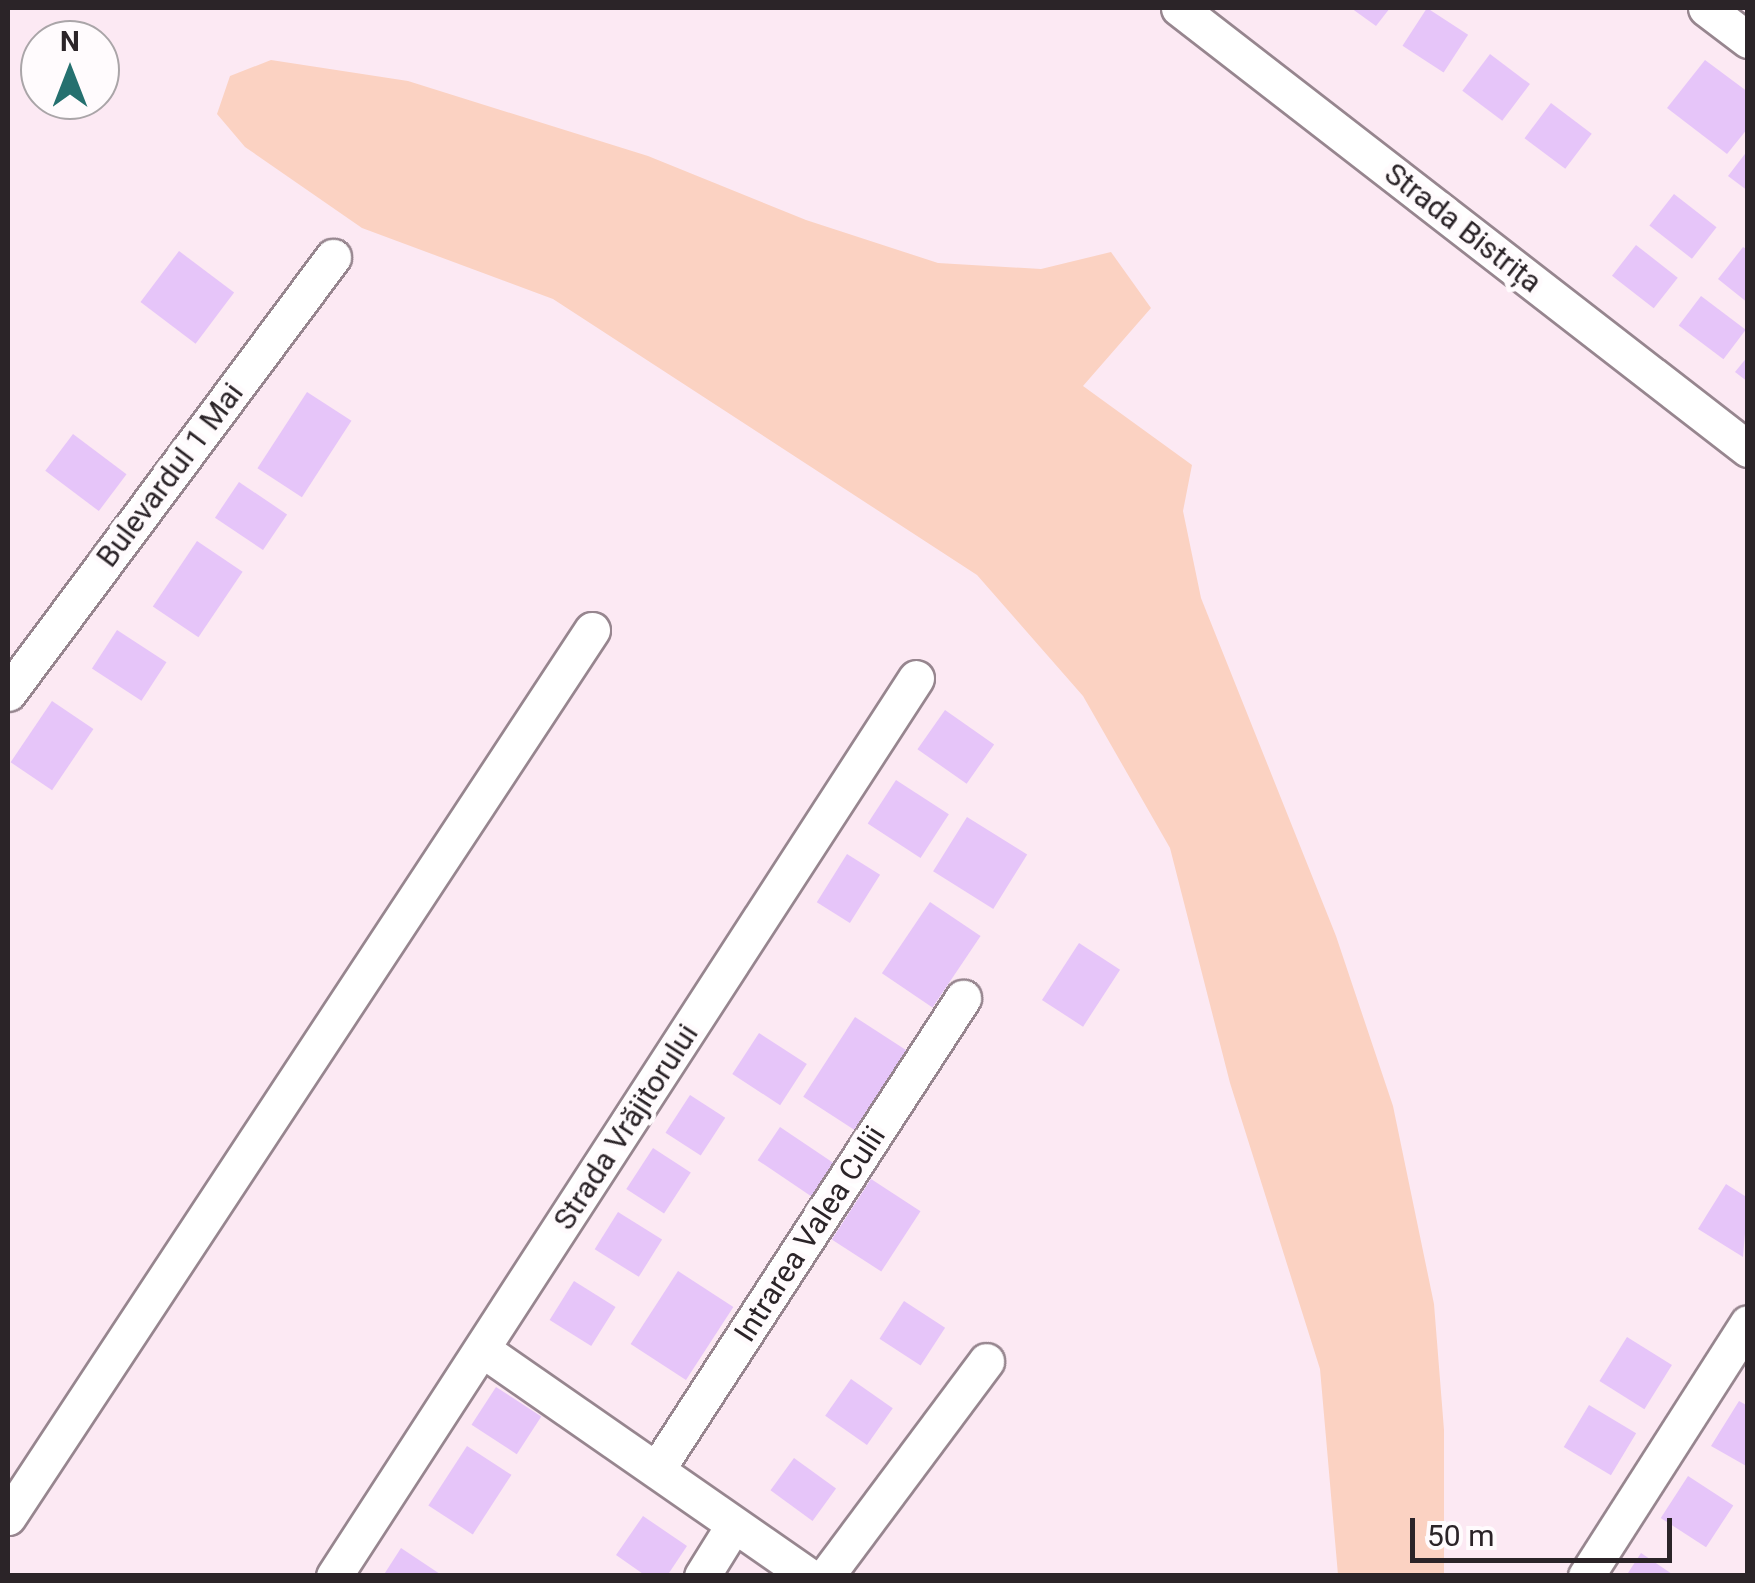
<!DOCTYPE html>
<html>
<head>
<meta charset="utf-8">
<style>
  body { margin:0 }
  #map { position:relative; width:1755px; height:1583px; overflow:hidden; background:#fce9f3; font-family:Roboto,sans-serif }
  div>[style] { position:absolute }
  .green>* { inset:0; background:#fbd2c2 }
  .building>* { inset:0; background:#e6c5f9; transform-origin:0 0 }
  .roads { filter:drop-shadow(2px 0 #97868f) drop-shadow(-2px 0 #97868f) drop-shadow(0 2px #97868f) drop-shadow(0 -2px #97868f) }
  .minor>* { height:35px; margin:-17.5px; padding:0 17.5px; transform-origin:17.5px; border-radius:17.5px; background:#fff }
  span { translate:-50% -50%; white-space:nowrap; text-align:center; line-height:1.15; -webkit-text-stroke:10px #fffbfd; paint-order:stroke }
  .street-label { font-size:30px; color:#2b2428 }
  .frame { position:absolute; inset:0; border:10px solid #2b2428; pointer-events:none }
  .north { position:absolute; left:20px; top:20px; width:100px; height:100px; box-sizing:border-box; background:#fffbfd; border:2px solid #aaa5a8; border-radius:50%; rotate:0deg; font-size:28px; font-weight:700; line-height:40px; text-align:center; color:#2b2428 }
  .north::after { content:''; display:block; margin:auto; width:35px; height:45px; background:#25706f; clip-path:polygon(50% 0,100% 100%,50% 72%,0 100%) }
  .scale { position:absolute; left:1410px; top:1518px; width:262px; height:45px; box-sizing:border-box; border:5px solid #2b2428; border-top:0; padding-left:12px; font-size:30px; line-height:35px; white-space:nowrap; color:#2b2428; -webkit-text-stroke:8px #fffbfd; paint-order:stroke }
</style>
</head>
<body>
<div id="map">
  <div class="green">
    <i style="clip-path:polygon(271px 60px,408px 81px,648px 156px,806px 220px,938px 263px,1041px 269px,1111px 252px,1151px 308px,1083px 386px,1192px 465px,1183px 511px,1201px 598px,1336px 936px,1393px 1106px,1434px 1304px,1444px 1430px,1444px 1575px,1338px 1575px,1320px 1369px,1230px 1083px,1170px 848px,1083px 696px,977px 575px,553px 299px,362px 228px,245px 147px,217px 114px,230px 76px)"></i>
  </div>
  <div class="building">
    <i style="clip-path:polygon(1351px 8px,1390px 8px,1376px 26px)"></i>
    <i style="left:1427px;top:8px;width:49px;height:45px;rotate:33deg"></i>
    <i style="left:1490px;top:54px;width:50px;height:46px;rotate:37deg"></i>
    <i style="clip-path:polygon(1705px 60px,1748px 92px,1748px 128px,1727px 154px,1667px 108px)"></i>
    <i style="left:1551px;top:103px;width:51px;height:44px;rotate:37deg"></i>
    <i style="clip-path:polygon(1748px 150px,1748px 191px,1728px 176px)"></i>
    <i style="left:1674px;top:194px;width:54px;height:40px;rotate:38deg"></i>
    <i style="left:1636px;top:245px;width:53px;height:39px;rotate:38deg"></i>
    <i style="clip-path:polygon(1743px 247px,1748px 250px,1748px 303px,1718px 279px)"></i>
    <i style="left:179px;top:251px;width:69px;height:64px;rotate:37deg"></i>
    <i style="left:1701px;top:296px;width:56px;height:37px;rotate:37deg"></i>
    <i style="clip-path:polygon(1748px 356px,1748px 382px,1735px 372px)"></i>
    <i style="left:307px;top:392px;width:53px;height:91px;rotate:33deg"></i>
    <i style="left:73px;top:434px;width:67px;height:46px;rotate:37deg"></i>
    <i style="left:239px;top:482px;width:58px;height:43px;rotate:34deg"></i>
    <i style="left:197px;top:541px;width:55px;height:79px;rotate:34deg"></i>
    <i style="left:117px;top:630px;width:59px;height:46px;rotate:33deg"></i>
    <i style="left:52px;top:701px;width:50px;height:74px;rotate:34deg"></i>
    <i style="left:945px;top:710px;width:60px;height:48px;rotate:35deg"></i>
    <i style="left:896px;top:780px;width:63px;height:52px;rotate:33deg"></i>
    <i style="left:967px;top:817px;width:71px;height:64px;rotate:32deg"></i>
    <i style="left:847px;top:854px;width:39px;height:57px;rotate:32deg"></i>
    <i style="left:930px;top:902px;width:61px;height:86px;rotate:34deg"></i>
    <i style="left:1079px;top:943px;width:49px;height:68px;rotate:33deg"></i>
    <i style="left:855px;top:1017px;width:63px;height:95px;rotate:33deg"></i>
    <i style="left:759px;top:1033px;width:57px;height:49px;rotate:33deg"></i>
    <i style="left:690px;top:1095px;width:42px;height:45px;rotate:33deg"></i>
    <i style="left:780px;top:1127px;width:65px;height:40px;rotate:34deg"></i>
    <i style="left:653px;top:1148px;width:45px;height:49px;rotate:33deg"></i>
    <i style="left:871px;top:1179px;width:59px;height:72px;rotate:33deg"></i>
    <i style="clip-path:polygon(1726px 1184px,1748px 1198px,1743px 1257px,1698px 1229px)"></i>
    <i style="left:618px;top:1212px;width:52px;height:44px;rotate:32deg"></i>
    <i style="left:678px;top:1271px;width:66px;height:87px;rotate:33deg"></i>
    <i style="left:574px;top:1281px;width:49px;height:46px;rotate:32deg"></i>
    <i style="left:904px;top:1301px;width:49px;height:45px;rotate:33deg"></i>
    <i style="left:1627px;top:1337px;width:53px;height:52px;rotate:32deg"></i>
    <i style="left:851px;top:1379px;width:51px;height:45px;rotate:35deg"></i>
    <i style="left:496px;top:1387px;width:54px;height:45px;rotate:33deg"></i>
    <i style="clip-path:polygon(1739px 1401px,1748px 1406px,1748px 1467px,1711px 1446px)"></i>
    <i style="left:1589px;top:1405px;width:55px;height:49px;rotate:31deg"></i>
    <i style="left:467px;top:1446px;width:53px;height:71px;rotate:33deg"></i>
    <i style="left:794px;top:1458px;width:52px;height:40px;rotate:36deg"></i>
    <i style="left:1688px;top:1476px;width:54px;height:50px;rotate:33deg"></i>
    <i style="clip-path:polygon(643px 1516px,687px 1546px,667px 1576px,646px 1576px,616px 1555px)"></i>
    <i style="clip-path:polygon(401px 1548px,443px 1576px,383px 1576px)"></i>
    <i style="clip-path:polygon(1641px 1553px,1675px 1576px,1626px 1576px)"></i>
  </div>
  <div class="roads">
    <div class="minor">
      <i style="left:1179px;top:8px;width:720px;rotate:37.78deg"></i>
      <i style="left:1706px;top:8px;width:53px;rotate:37.3deg"></i>
      <i style="left:8px;top:693px;width:544px;rotate:-53.3deg"></i>
      <i style="left:482px;top:1349px;width:398px;rotate:34.8deg"></i>
      <i style="left:657px;top:1469px;width:562px;rotate:-56.99deg"></i>
      <i style="left:8px;top:1517px;width:1062px;rotate:-56.64deg"></i>
      <i style="left:334px;top:1576px;width:1070px;rotate:-57.05deg"></i>
      <i style="left:702px;top:1576px;width:59px;rotate:-58.2deg"></i>
      <i style="left:826px;top:1576px;width:268px;rotate:-53.3deg"></i>
      <i style="left:1586px;top:1576px;width:300px;rotate:-57.4deg"></i>
    </div>
  </div>
  <div class="street-label">
    <span style="left:1463px;top:228px;rotate:38deg">Strada Bistrița</span>
    <span style="left:170px;top:475px;rotate:-53deg">Bulevardul 1 Mai</span>
    <span style="left:626px;top:1127px;rotate:-57deg">Strada Vrăjitorului</span>
    <span style="left:810px;top:1234px;rotate:-57deg">Intrarea Valea Culii</span>
  </div>
  <div class="frame"></div>
  <div class="north">N</div>
  <div class="scale">50 m</div>
</div>
</body>
</html>
